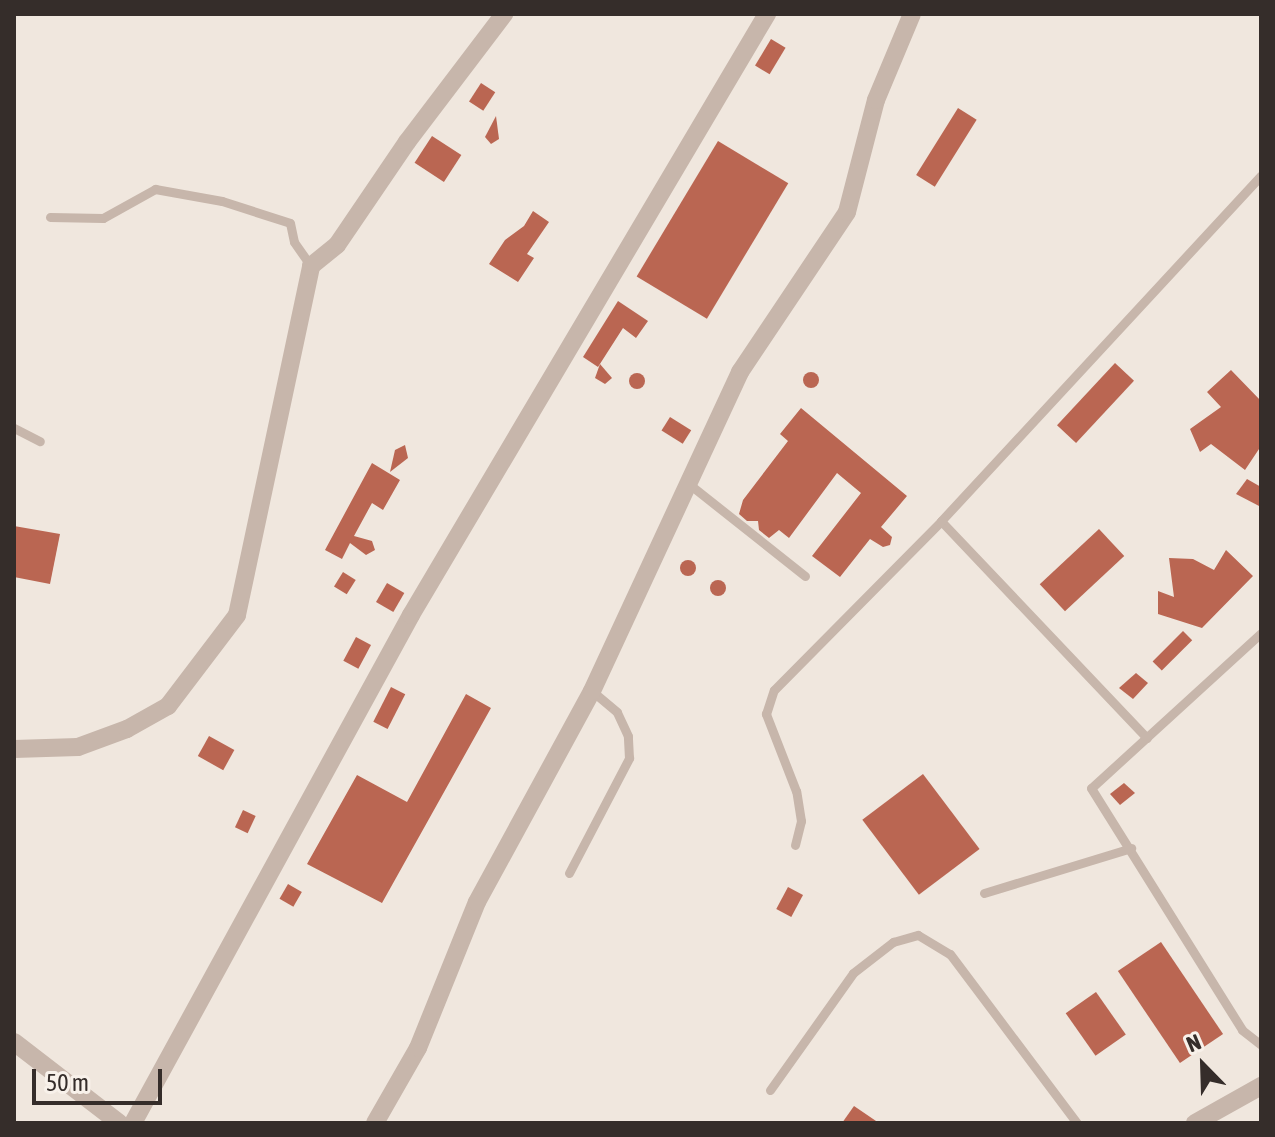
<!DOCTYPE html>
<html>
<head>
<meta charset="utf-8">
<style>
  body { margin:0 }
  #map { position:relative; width:1275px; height:1137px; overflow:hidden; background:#f0e7de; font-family:"Asap Condensed",sans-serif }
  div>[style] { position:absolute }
  .building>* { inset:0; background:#ba6652; transform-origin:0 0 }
  .round { border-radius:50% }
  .service>* { height:9px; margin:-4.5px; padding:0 4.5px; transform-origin:4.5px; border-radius:4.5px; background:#c7b6ab }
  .minor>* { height:18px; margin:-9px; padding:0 9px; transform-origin:9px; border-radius:9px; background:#c7b6ab }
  span { translate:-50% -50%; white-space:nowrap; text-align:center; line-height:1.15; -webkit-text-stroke:8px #f8f1ea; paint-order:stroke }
  .frame { position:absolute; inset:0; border:16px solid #352d2a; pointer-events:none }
  .north { position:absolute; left:1163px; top:1025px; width:80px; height:80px; -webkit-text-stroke:6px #f8f1ea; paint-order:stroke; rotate:337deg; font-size:22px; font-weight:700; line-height:32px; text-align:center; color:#352d2a }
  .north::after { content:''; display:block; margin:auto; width:28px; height:36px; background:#352d2a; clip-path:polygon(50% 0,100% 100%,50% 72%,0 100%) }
  .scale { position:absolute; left:32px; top:1069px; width:130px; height:36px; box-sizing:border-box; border:4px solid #352d2a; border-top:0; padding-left:10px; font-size:24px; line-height:28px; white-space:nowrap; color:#352d2a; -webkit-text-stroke:6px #f8f1ea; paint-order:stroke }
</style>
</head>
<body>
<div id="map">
  <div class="building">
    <i style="left:771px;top:39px;width:17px;height:31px;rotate:31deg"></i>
    <i style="left:481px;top:83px;width:17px;height:22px;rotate:33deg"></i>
    <i style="left:958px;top:108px;width:22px;height:79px;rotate:32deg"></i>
    <i style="clip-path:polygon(496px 116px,499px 139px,491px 144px,485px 137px)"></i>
    <i style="left:432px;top:136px;width:35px;height:32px;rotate:33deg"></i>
    <i style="left:718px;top:141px;width:82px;height:158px;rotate:31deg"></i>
    <i style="clip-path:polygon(533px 211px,549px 222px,527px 254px,534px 258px,518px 282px,489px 264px,505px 240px,524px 226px)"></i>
    <i style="clip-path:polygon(618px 301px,648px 321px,636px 338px,623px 328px,598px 367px,583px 357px)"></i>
    <i style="left:1115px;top:363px;width:26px;height:85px;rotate:43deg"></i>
    <i style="clip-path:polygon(600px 364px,612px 378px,605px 384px,595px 378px)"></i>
    <i style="clip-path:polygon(1231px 370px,1261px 401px,1261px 446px,1245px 470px,1211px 444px,1200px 452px,1190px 429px,1221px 407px,1207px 392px)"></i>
    <i class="round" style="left:803px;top:372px;width:16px;height:16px"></i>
    <i class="round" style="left:629px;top:373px;width:16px;height:16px"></i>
    <i style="clip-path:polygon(801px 408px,907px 496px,881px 527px,892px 537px,890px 545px,883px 547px,870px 539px,840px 577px,812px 556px,861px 493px,837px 473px,789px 538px,779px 530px,769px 538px,759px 530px,758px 521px,747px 521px,739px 514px,743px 500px,788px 441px,780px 434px)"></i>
    <i style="left:670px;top:417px;width:25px;height:16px;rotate:32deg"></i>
    <i style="clip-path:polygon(405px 445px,408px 458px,390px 472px,395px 450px)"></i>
    <i style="clip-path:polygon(372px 463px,400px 480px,383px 510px,372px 503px,354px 536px,372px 541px,375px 550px,366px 555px,350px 543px,342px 559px,325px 550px)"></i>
    <i style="clip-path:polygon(1247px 479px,1261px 487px,1261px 507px,1236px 494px)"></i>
    <i style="clip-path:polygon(14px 526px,60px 534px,50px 584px,14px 577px)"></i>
    <i style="left:1099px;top:529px;width:37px;height:81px;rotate:47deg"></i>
    <i style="clip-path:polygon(1226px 550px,1253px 576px,1202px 628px,1158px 614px,1158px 591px,1174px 597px,1169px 558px,1193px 559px,1214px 570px)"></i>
    <i class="round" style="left:680px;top:560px;width:16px;height:16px"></i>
    <i style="left:343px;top:572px;width:15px;height:17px;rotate:32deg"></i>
    <i class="round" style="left:710px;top:580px;width:16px;height:16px"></i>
    <i style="left:387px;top:583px;width:20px;height:22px;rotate:30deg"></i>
    <i style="left:1183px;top:631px;width:13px;height:43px;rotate:45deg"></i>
    <i style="left:356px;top:637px;width:17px;height:27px;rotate:28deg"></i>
    <i style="clip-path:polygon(1136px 673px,1148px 683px,1133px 699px,1119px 688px)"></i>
    <i style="left:391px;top:687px;width:16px;height:39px;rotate:27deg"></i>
    <i style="clip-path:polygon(466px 694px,491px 708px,382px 903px,307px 864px,357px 775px,407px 802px)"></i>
    <i style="left:209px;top:736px;width:29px;height:23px;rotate:29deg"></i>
    <i style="left:923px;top:774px;width:94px;height:76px;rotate:53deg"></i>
    <i style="clip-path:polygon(1124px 783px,1135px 793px,1120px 805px,1110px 794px)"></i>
    <i style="left:243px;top:810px;width:14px;height:19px;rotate:25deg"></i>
    <i style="left:288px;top:884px;width:16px;height:17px;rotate:30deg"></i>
    <i style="left:788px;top:887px;width:17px;height:25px;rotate:28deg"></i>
    <i style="left:1161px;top:942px;width:111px;height:52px;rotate:56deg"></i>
    <i style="left:1096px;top:992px;width:52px;height:37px;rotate:55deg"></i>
    <i style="clip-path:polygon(854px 1106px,879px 1123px,842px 1123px)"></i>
  </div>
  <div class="service">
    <i style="left:50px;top:217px;width:53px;rotate:1.1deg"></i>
    <i style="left:103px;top:218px;width:60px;rotate:-29.1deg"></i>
    <i style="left:155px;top:189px;width:68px;rotate:10.2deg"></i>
    <i style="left:222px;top:201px;width:71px;rotate:17.9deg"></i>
    <i style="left:290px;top:223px;width:19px;rotate:78deg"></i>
    <i style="left:294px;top:242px;width:29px;rotate:55deg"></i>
    <i style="left:14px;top:428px;width:29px;rotate:27deg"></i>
    <i style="left:689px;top:484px;width:148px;rotate:38.4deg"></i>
    <i style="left:941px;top:521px;width:299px;rotate:46.5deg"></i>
    <i style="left:1261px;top:633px;width:230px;rotate:137.6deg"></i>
    <i style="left:1091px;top:788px;width:285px;rotate:58deg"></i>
    <i style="left:1242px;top:1030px;width:24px;rotate:38deg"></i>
    <i style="left:795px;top:845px;width:25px;rotate:-76deg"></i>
    <i style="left:801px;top:821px;width:30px;rotate:-99deg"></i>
    <i style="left:796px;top:791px;width:83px;rotate:-111.3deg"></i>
    <i style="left:766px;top:714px;width:25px;rotate:-72deg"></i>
    <i style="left:774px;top:690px;width:238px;rotate:-45.3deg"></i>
    <i style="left:941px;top:521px;width:471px;rotate:-47.2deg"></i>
    <i style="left:569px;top:873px;width:130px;rotate:-62.4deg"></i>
    <i style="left:629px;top:758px;width:22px;rotate:-93deg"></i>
    <i style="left:628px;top:736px;width:26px;rotate:-115deg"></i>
    <i style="left:617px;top:712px;width:33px;rotate:-140deg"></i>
    <i style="left:984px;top:893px;width:154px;rotate:-17deg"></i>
    <i style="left:770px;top:1090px;width:143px;rotate:-54.6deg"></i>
    <i style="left:853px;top:973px;width:51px;rotate:-37.8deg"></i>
    <i style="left:893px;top:942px;width:26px;rotate:-16deg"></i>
    <i style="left:918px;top:935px;width:37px;rotate:31deg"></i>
    <i style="left:950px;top:954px;width:211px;rotate:53.1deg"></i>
  </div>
  <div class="minor">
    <i style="left:14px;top:749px;width:64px;rotate:-1.8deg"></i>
    <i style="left:78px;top:747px;width:52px;rotate:-20.2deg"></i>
    <i style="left:127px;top:729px;width:47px;rotate:-29.3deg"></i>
    <i style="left:168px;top:706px;width:114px;rotate:-52.8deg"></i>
    <i style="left:237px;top:615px;width:357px;rotate:-78deg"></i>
    <i style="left:311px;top:266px;width:33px;rotate:-39deg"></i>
    <i style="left:337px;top:245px;width:125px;rotate:-55.8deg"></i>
    <i style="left:407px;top:142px;width:161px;rotate:-52.8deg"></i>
    <i style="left:14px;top:1042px;width:133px;rotate:37.6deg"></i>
    <i style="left:133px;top:1123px;width:579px;rotate:-61.31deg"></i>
    <i style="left:411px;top:615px;width:699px;rotate:-59.36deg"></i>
    <i style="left:375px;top:1123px;width:86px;rotate:-60.2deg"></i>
    <i style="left:418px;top:1048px;width:157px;rotate:-68deg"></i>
    <i style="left:477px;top:902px;width:240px;rotate:-61.4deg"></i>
    <i style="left:592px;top:691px;width:352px;rotate:-65.1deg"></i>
    <i style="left:740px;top:372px;width:192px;rotate:-56.2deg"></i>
    <i style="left:847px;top:212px;width:116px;rotate:-75.5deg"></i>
    <i style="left:876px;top:100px;width:93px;rotate:-67.3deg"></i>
    <i style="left:1195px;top:1123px;width:76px;rotate:-29.3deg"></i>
  </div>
  <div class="frame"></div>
  <div class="north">N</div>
  <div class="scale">50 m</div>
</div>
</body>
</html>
